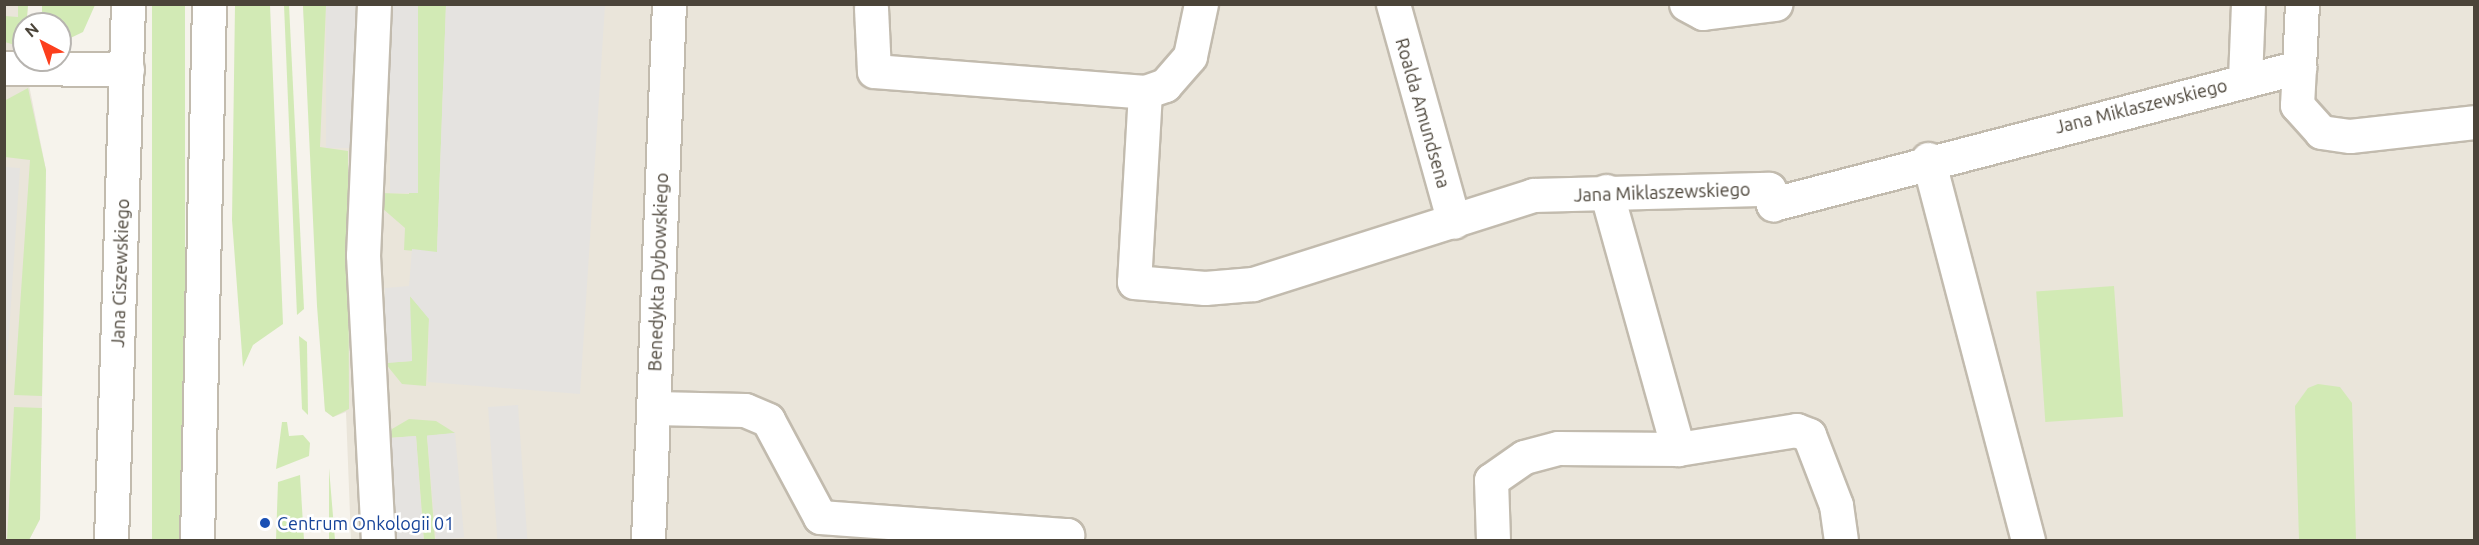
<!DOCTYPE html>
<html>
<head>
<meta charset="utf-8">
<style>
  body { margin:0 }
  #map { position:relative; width:2479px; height:545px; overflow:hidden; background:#f6f3ec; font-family:Ubuntu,sans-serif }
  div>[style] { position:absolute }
  .residential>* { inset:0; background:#eae5da }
  .green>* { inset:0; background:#d2eab5; transform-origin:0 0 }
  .parking>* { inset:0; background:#e5e3e0; transform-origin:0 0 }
  .roads { filter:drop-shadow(2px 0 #c2bbae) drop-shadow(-2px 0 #c2bbae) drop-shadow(0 2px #c2bbae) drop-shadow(0 -2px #c2bbae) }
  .minor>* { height:33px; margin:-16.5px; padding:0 16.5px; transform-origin:16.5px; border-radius:16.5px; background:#fff }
  .dots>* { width:16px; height:16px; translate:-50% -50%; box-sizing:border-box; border:3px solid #fff; border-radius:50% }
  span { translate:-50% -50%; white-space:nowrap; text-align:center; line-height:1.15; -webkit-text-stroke:5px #fff; paint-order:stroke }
  .street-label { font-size:18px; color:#4b4439 }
  .transit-label { font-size:18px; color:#164399 }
  .left { translate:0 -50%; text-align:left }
  .frame { position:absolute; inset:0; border:6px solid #4b4439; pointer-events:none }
  .north { position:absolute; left:12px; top:12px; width:60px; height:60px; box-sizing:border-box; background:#fff; border:2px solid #b7b4b0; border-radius:50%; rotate:319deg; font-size:16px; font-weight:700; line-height:24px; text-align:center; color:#4b4439 }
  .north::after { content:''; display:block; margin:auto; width:21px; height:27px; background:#fc3f1d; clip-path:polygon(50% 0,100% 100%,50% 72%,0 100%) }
</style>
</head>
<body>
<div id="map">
  <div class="residential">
    <i style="clip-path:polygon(4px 5px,28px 5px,24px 60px,46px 170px,40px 519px,29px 540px,4px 540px)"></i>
    <i style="clip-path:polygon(303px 5px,2474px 5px,2474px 540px,351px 540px,346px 412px,333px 417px,325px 411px)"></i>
  </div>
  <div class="green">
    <i style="clip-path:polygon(18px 5px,28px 5px,24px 48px,5px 42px,5px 16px,18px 17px)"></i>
    <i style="clip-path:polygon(42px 5px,42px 4px,95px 5px,83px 32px,60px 43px,60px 24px,42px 24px)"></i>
    <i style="left:152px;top:5px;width:33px;height:535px"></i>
    <i style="clip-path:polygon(235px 5px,270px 5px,283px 324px,253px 345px,243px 367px,232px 220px)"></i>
    <i style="clip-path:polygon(284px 5px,289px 5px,304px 309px,297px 315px)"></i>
    <i style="clip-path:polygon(303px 5px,326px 5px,320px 147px,348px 151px,349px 409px,333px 417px,325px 411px,317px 306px)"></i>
    <i style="clip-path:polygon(418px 5px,446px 5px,437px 253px,404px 250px,405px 228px,382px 208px,381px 193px,409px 194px)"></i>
    <i style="clip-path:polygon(28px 88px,46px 170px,42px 396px,14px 395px,30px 160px,5px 157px,4px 101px)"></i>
    <i style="left:2114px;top:286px;width:131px;height:78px;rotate:86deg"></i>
    <i style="clip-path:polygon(409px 295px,429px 318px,426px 386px,402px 384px,385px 363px,412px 361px)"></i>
    <i style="clip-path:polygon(299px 336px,307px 342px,308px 415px,302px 409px)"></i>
    <i style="clip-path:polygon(2318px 384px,2340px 387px,2352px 403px,2356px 540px,2299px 540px,2295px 406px,2308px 388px)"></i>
    <i style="clip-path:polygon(14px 407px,42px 408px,40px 519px,29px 540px,7px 540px)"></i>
    <i style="clip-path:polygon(409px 419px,436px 421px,455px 433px,427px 436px,435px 540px,424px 540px,416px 436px,389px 438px,392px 429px)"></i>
    <i style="clip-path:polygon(282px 422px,287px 422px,289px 436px,303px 435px,310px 443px,309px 456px,276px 469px)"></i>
    <i style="clip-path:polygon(329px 468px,335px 540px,329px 540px)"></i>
    <i style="clip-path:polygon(300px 475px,304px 540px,276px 540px,278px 482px)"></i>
  </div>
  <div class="parking">
    <i style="left:326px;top:5px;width:31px;height:143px"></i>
    <i style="left:390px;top:5px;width:28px;height:188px"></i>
    <i style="clip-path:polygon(446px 5px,605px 5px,580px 394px,428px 382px,429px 319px,410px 296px,412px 361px,385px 363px,385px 288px,409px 286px,412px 249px,437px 252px)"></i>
    <i style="clip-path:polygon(5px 167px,20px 168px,7px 364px,4px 364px)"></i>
    <i style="left:518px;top:405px;width:135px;height:30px;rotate:86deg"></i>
    <i style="left:455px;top:433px;width:105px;height:28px;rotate:85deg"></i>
    <i style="left:416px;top:436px;width:104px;height:27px;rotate:86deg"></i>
  </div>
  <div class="roads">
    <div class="minor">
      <i style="left:374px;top:4px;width:251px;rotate:92.5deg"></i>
      <i style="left:363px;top:255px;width:285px;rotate:87deg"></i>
      <i style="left:1393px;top:4px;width:226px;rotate:74.4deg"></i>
      <i style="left:1686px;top:4px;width:19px;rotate:28deg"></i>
      <i style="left:1703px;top:13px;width:73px;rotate:-7.1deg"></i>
      <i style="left:871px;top:8px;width:63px;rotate:87.3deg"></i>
      <i style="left:874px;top:71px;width:272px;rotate:4.4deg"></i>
      <i style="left:1145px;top:92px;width:21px;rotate:-19deg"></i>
      <i style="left:1165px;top:85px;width:38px;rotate:-49deg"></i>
      <i style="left:1190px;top:56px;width:53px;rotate:-78.1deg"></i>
      <i style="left:2299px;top:67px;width:38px;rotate:93deg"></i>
      <i style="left:2297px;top:105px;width:36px;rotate:48deg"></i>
      <i style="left:2321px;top:132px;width:29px;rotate:8deg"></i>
      <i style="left:2350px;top:136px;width:125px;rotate:-6.4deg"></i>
      <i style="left:4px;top:68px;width:123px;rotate:0.5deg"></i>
      <i style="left:2245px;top:79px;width:75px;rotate:-87.7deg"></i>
      <i style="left:1145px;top:92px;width:190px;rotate:93.3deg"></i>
      <i style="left:1134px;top:282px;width:71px;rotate:4.8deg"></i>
      <i style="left:1205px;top:288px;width:48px;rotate:-4.8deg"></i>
      <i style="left:1253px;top:284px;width:294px;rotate:-17.6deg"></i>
      <i style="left:1533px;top:195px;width:236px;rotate:-1.5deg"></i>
      <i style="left:1769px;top:189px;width:16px;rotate:75deg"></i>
      <i style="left:1773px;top:204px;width:544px;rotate:-14.6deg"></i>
      <i style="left:2299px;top:67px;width:63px;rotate:-87.3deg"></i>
      <i style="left:1928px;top:159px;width:394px;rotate:75.3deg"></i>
      <i style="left:1606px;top:191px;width:268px;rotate:74.4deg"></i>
      <i style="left:654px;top:408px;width:91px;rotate:1.3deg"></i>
      <i style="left:745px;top:410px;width:25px;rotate:23deg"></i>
      <i style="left:768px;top:420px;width:110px;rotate:61.8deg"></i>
      <i style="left:820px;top:517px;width:248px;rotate:4.2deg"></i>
      <i style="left:1067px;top:535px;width:5px;rotate:90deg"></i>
      <i style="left:111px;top:540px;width:536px;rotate:-88.18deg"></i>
      <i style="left:197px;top:540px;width:536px;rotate:-88.72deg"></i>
      <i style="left:648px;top:540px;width:536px;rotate:-87.76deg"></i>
      <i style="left:1493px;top:540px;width:60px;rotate:-91.9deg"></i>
      <i style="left:1491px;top:480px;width:40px;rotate:-34.9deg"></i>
      <i style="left:1524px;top:457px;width:35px;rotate:-15deg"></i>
      <i style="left:1558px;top:448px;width:120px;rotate:0.5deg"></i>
      <i style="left:1678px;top:449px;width:120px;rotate:-9.1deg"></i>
      <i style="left:1796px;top:430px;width:14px;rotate:21deg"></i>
      <i style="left:1809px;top:435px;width:75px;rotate:68.9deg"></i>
      <i style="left:1836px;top:505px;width:35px;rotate:82deg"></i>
    </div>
  </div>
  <div class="dots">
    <i style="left:265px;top:523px;background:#1a4fb4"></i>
  </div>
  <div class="street-label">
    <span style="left:2141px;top:106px;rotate:-14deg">Jana Miklaszewskiego</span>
    <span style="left:1423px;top:113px;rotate:74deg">Roalda Amundsena</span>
    <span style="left:1662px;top:192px;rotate:-2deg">Jana Miklaszewskiego</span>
    <span style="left:658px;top:272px;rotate:-88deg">Benedykta Dybowskiego</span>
    <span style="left:120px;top:273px;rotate:-88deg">Jana Ciszewskiego</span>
  </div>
  <div class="transit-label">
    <span class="left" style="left:277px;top:523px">Centrum Onkologii 01</span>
  </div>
  <div class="frame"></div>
  <div class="north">N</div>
</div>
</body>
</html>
